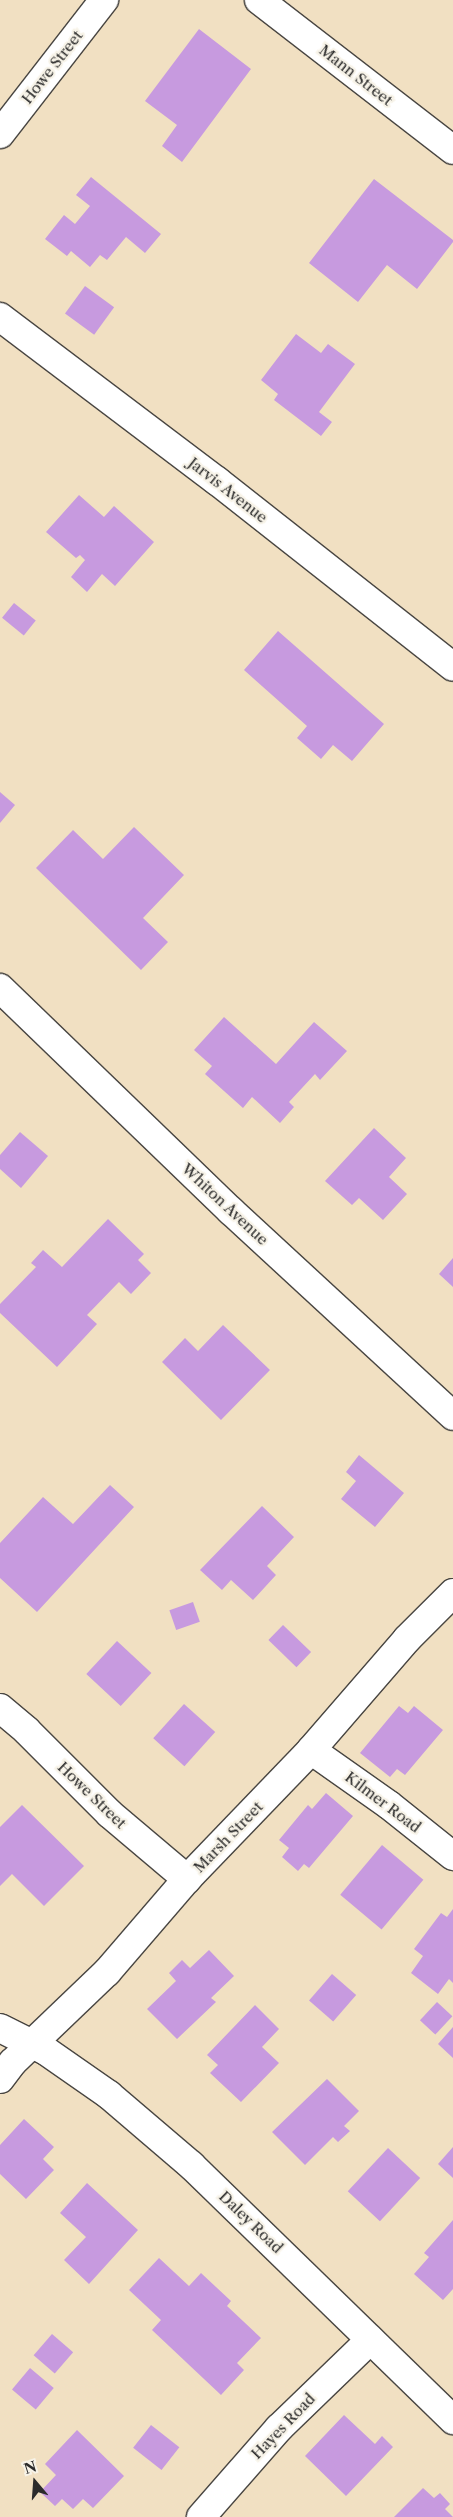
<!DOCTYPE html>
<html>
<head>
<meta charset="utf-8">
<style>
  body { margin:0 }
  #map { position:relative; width:453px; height:2517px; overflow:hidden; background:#f1e0c2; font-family:"Libre Caslon Text",serif }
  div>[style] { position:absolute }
  .building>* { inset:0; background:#c79adf; transform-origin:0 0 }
  .roads { filter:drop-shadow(1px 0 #494642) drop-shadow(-1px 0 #494642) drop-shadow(0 1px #494642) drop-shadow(0 -1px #494642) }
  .minor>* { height:28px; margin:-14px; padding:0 14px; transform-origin:14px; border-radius:14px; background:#fff }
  span { translate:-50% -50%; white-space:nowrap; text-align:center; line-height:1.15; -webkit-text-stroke:4.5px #f7f3e8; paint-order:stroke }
  .street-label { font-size:15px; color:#2b2b2b }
  .north { position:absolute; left:10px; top:2457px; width:50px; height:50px; -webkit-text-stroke:4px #f7f3e8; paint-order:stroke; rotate:342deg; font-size:14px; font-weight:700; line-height:20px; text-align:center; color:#2b2b2b }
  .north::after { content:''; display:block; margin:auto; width:18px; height:22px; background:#2b2b2b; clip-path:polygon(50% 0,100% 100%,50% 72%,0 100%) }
</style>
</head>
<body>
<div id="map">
  <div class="building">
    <i style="clip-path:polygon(199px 29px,251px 69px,182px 162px,162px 146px,177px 125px,145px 101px)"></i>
    <i style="clip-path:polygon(91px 177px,161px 234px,145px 253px,126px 237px,107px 260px,100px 255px,90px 267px,71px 251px,67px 256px,45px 239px,64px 215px,75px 224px,90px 206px,76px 195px)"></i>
    <i style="clip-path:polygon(374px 179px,453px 240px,453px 242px,417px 289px,387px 265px,358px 302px,309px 263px)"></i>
    <i style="left:85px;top:286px;width:36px;height:34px;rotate:36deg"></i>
    <i style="clip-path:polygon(296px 334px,321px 353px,328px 344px,355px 364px,319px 412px,332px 422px,321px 436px,274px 400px,278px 394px,261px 380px)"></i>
    <i style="clip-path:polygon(79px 495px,104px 517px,114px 506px,154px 542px,115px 586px,102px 574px,87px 592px,71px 577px,85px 560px,80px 555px,76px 558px,46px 532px)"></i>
    <i style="left:14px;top:603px;width:28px;height:19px;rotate:39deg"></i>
    <i style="clip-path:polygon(278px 631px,384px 724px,352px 761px,333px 745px,321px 759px,297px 738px,307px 726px,244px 670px)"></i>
    <i style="clip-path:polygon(0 792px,15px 805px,0 823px)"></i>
    <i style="clip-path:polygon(134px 827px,184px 875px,143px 918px,168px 942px,141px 970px,36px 868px,73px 830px,103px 859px)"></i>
    <i style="clip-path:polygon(224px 1017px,276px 1064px,314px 1022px,347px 1051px,320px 1080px,315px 1074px,289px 1102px,294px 1107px,280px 1123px,252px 1097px,243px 1108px,205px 1074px,212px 1066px,194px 1050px)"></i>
    <i style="clip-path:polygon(374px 1128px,406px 1158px,389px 1177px,407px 1194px,383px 1220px,359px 1198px,352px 1205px,325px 1181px)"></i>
    <i style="clip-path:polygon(20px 1132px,48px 1156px,21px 1188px,0 1169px,0 1155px)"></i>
    <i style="clip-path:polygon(108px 1219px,144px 1254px,138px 1260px,151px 1273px,131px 1294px,119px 1282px,87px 1315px,97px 1324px,57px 1367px,0 1313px,0 1304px,36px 1267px,31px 1263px,43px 1250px,62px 1267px)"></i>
    <i style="clip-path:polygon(453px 1258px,453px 1287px,439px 1274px)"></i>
    <i style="clip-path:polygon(223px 1325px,270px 1370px,221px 1420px,162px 1362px,185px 1338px,198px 1351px)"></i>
    <i style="clip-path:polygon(359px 1455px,404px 1493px,375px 1527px,341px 1499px,356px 1481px,346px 1472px)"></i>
    <i style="clip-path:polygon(110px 1485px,134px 1507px,37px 1612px,0 1578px,0 1543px,43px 1497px,73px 1524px)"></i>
    <i style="clip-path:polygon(262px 1506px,294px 1537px,267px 1566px,276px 1575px,253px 1600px,231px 1580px,222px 1590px,200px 1570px)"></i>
    <i style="left:193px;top:1602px;width:21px;height:25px;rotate:71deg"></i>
    <i style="left:283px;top:1625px;width:39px;height:21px;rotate:44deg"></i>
    <i style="left:117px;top:1641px;width:47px;height:45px;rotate:43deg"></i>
    <i style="left:184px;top:1704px;width:42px;height:46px;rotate:42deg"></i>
    <i style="clip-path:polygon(399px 1706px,408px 1713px,414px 1706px,443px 1730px,405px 1775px,397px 1769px,390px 1777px,360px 1753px)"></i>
    <i style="clip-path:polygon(326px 1793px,353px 1816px,309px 1868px,304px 1864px,298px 1871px,282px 1857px,289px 1848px,279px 1840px,308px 1805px,312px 1809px)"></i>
    <i style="clip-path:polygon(22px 1805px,84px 1866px,44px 1906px,12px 1874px,0 1886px,0 1827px)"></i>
    <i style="left:382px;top:1845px;width:54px;height:65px;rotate:40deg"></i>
    <i style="clip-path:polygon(453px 1909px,453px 1983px,449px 1979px,438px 1994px,411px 1973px,423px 1956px,414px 1949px,441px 1913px,447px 1917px)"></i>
    <i style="clip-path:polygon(209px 1950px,234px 1976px,211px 1998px,216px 2002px,177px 2039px,147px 2009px,176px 1981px,169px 1973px,182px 1960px,190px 1968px)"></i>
    <i style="left:332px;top:1974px;width:32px;height:35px;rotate:41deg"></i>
    <i style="left:437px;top:2002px;width:21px;height:25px;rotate:43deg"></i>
    <i style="clip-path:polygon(255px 2005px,279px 2029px,262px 2047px,279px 2063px,241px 2102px,210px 2073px,218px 2065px,207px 2055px)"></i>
    <i style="clip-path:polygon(453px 2027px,453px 2058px,438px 2044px)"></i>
    <i style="clip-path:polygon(327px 2079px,359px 2111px,344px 2126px,350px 2131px,338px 2142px,333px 2137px,305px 2165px,272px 2132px)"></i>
    <i style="clip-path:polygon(24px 2119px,54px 2147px,43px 2159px,54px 2170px,26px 2199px,0 2174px,0 2145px)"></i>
    <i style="clip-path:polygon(453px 2147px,453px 2178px,438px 2164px)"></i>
    <i style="left:388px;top:2148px;width:44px;height:59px;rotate:43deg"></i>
    <i style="clip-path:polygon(87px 2183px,138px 2230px,89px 2284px,64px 2260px,86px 2237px,60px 2213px)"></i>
    <i style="clip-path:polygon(453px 2220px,453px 2289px,443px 2300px,414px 2274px,429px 2257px,424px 2253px)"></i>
    <i style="clip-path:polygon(159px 2258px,189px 2286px,201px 2273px,231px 2301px,227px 2306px,261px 2338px,237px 2363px,244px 2370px,221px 2395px,152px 2330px,161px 2320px,129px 2290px)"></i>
    <i style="left:52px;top:2334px;width:28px;height:28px;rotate:41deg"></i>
    <i style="left:30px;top:2368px;width:31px;height:28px;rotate:40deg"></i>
    <i style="clip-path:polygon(344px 2415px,375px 2444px,382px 2436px,393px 2447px,346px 2496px,305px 2456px)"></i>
    <i style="left:151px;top:2425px;width:36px;height:29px;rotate:38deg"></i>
    <i style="clip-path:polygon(77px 2430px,124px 2476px,93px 2508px,83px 2499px,73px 2509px,62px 2499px,55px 2506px,40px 2492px,56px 2475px,45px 2464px)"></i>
    <i style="clip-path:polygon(423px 2488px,434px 2498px,440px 2493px,450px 2504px,445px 2509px,453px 2517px,394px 2517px)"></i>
  </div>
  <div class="roads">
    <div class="minor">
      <i style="left:259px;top:0;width:245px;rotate:37.7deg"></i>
      <i style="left:0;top:134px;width:170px;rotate:-52.2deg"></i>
      <i style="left:0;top:317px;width:272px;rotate:37.1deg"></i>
      <i style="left:217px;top:481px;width:300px;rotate:38.2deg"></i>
      <i style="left:0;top:988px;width:321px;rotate:44deg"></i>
      <i style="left:231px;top:1211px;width:302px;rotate:42.7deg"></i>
      <i style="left:0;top:1708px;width:35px;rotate:40deg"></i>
      <i style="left:27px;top:1731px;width:117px;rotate:45deg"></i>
      <i style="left:110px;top:1814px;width:101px;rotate:40.2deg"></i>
      <i style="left:311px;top:1750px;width:95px;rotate:35.2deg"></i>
      <i style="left:389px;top:1805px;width:82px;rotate:38.6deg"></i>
      <i style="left:0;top:2028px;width:51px;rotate:26.6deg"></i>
      <i style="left:46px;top:2051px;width:77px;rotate:34.9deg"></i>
      <i style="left:109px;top:2095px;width:108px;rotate:40.5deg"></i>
      <i style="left:191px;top:2165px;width:366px;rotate:44.2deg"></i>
      <i style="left:0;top:2079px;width:21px;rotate:-53deg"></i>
      <i style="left:13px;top:2062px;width:130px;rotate:-43.8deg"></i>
      <i style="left:107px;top:1972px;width:123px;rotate:-49.3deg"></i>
      <i style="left:187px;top:1879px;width:179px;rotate:-46.1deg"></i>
      <i style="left:311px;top:1750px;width:147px;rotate:-49.1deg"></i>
      <i style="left:407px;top:1639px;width:65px;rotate:-45deg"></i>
      <i style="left:201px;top:2517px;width:118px;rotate:-48.8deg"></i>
      <i style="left:279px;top:2428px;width:127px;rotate:-44deg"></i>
    </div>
  </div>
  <div class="street-label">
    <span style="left:52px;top:67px;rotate:-52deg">Howe Street</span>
    <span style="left:356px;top:75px;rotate:38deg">Mann Street</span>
    <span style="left:228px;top:490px;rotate:38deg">Jarvis Avenue</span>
    <span style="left:225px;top:1204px;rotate:43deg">Whiton Avenue</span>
    <span style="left:92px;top:1795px;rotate:44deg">Howe Street</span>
    <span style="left:383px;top:1802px;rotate:37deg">Kilmer Road</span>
    <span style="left:228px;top:1837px;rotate:-46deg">Marsh Street</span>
    <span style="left:251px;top:2222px;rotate:44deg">Daley Road</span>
    <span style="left:283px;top:2426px;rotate:-46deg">Hayes Road</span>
  </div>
  <div class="north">N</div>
</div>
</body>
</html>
